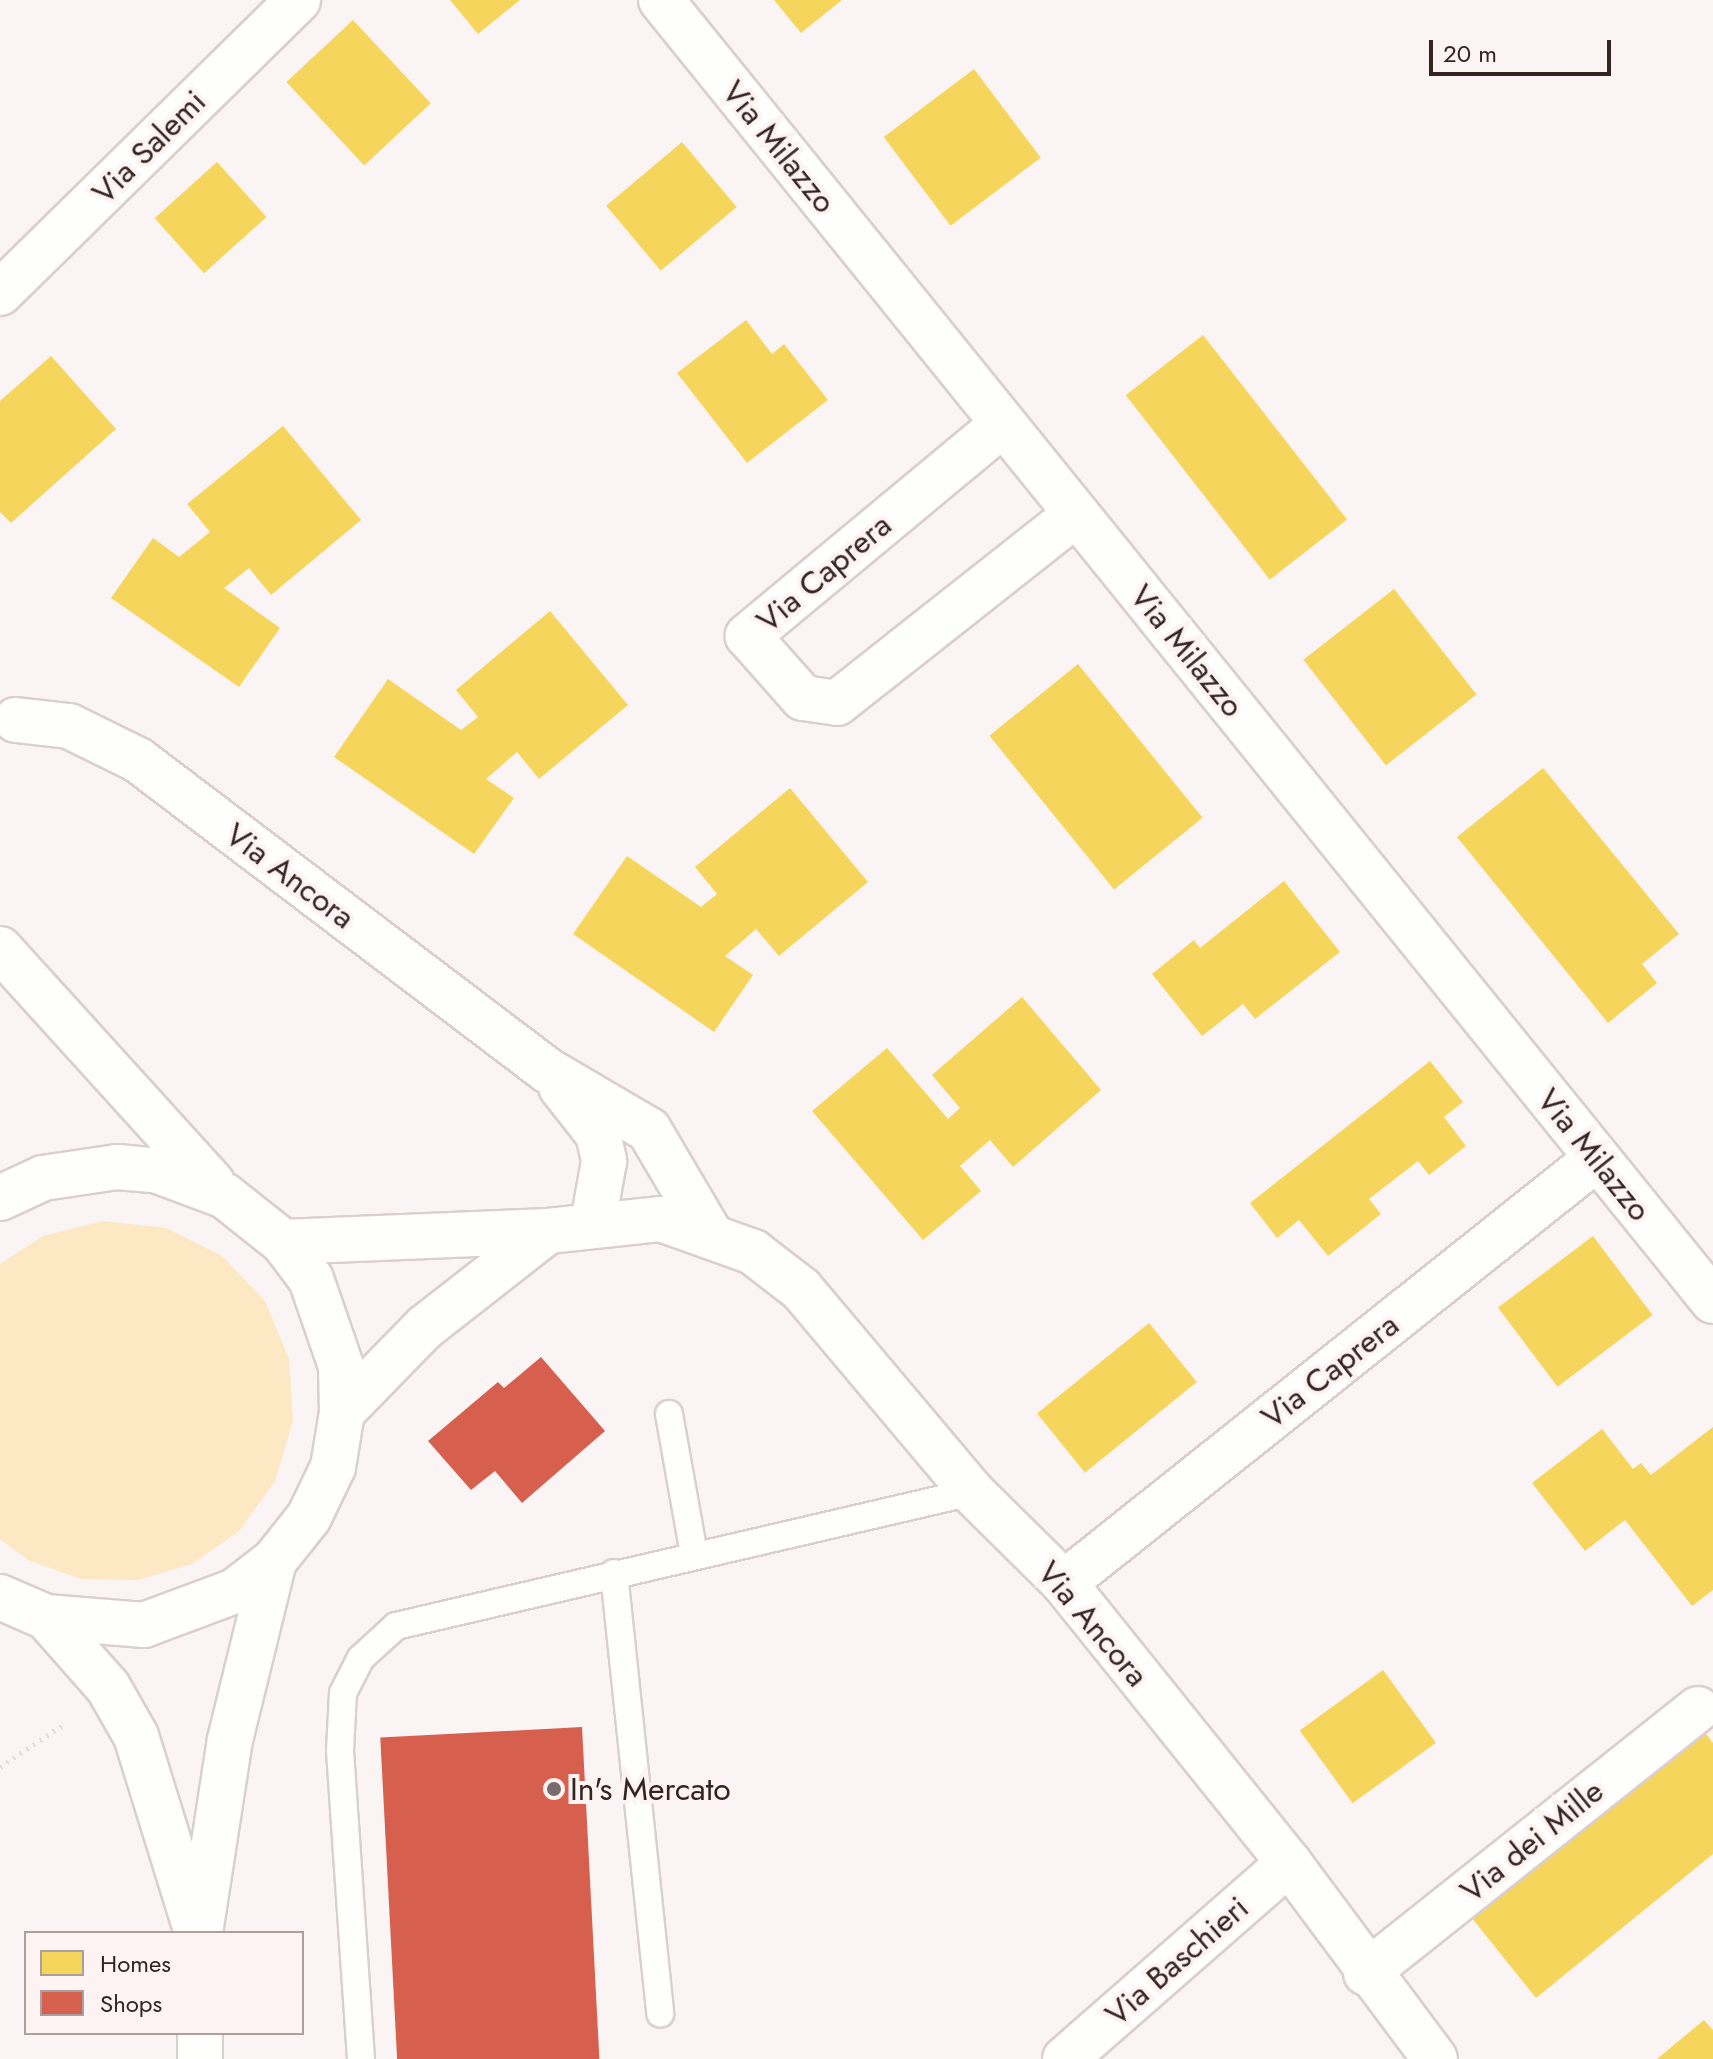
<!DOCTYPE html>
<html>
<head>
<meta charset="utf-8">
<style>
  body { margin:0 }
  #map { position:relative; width:1713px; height:2059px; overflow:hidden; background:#faf5f4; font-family:Jost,sans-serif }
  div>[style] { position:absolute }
  .green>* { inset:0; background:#fce8c2 }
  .homes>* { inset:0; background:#f6d55c; transform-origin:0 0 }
  .shops>* { inset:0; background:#d6604d; transform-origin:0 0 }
  .path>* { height:5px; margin-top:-2.5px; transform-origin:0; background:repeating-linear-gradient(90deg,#dddcdb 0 2px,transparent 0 8px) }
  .roads { filter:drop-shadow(2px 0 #dacfcd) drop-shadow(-2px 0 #dacfcd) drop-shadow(0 2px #dacfcd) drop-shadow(0 -2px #dacfcd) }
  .service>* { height:26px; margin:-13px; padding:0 13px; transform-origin:13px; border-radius:13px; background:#fefefd }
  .minor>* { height:44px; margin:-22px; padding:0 22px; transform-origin:22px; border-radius:22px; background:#fefefd }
  .secondary>* { height:44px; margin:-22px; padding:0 22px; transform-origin:22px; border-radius:22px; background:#fefefd }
  .dots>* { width:22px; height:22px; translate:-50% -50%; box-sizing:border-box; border:4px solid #fcf3f2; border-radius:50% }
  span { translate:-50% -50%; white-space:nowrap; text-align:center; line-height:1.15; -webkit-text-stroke:8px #fcf3f2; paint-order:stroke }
  .street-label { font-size:32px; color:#332422 }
  .poi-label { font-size:32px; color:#332422 }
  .left { translate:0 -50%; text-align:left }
  .legend { position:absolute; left:24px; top:1931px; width:280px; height:104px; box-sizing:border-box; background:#fcf3f2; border:2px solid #aca09f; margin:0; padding:10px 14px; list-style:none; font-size:24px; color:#332422 }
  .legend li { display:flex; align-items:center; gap:16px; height:40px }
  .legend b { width:40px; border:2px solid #aca09f }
  .scale { position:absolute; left:1429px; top:40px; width:182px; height:36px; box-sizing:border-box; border:4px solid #332422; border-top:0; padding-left:10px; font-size:24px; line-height:28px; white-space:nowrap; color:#332422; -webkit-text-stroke:6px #fcf3f2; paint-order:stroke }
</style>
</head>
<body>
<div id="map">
  <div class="green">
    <i style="clip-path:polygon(103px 1221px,166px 1228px,222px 1256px,265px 1301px,289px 1359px,293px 1421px,275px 1481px,239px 1531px,192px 1564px,138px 1580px,81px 1579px,28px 1560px,0 1539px,0 1264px,43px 1236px)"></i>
  </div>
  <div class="homes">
    <i style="clip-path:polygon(450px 0,520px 0,478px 34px)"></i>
    <i style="clip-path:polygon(774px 0,842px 0,801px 33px)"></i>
    <i style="left:353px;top:20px;width:114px;height:91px;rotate:47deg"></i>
    <i style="left:974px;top:69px;width:111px;height:113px;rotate:53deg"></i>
    <i style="left:682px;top:142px;width:85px;height:99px;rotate:50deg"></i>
    <i style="left:217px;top:162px;width:74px;height:84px;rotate:48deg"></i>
    <i style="clip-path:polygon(746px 320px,772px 354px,784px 344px,828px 400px,747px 463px,677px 373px)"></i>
    <i style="left:1203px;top:335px;width:234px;height:98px;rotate:52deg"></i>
    <i style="clip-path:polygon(51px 356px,116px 429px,11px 523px,0 512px,0 401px)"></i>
    <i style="clip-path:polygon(283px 426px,361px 520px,271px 595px,249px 568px,224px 588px,280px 628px,239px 687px,111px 598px,153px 538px,179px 557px,210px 532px,187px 504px)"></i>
    <i style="left:1394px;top:589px;width:134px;height:115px;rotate:52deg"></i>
    <i style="clip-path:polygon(550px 611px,628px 705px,539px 779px,517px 752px,486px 779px,514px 798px,474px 854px,334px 757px,388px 679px,461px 730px,478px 717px,456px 690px)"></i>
    <i style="left:1078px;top:664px;width:198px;height:114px;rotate:51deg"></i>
    <i style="clip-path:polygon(1543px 768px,1679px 934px,1642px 964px,1657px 983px,1608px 1023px,1457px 837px)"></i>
    <i style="clip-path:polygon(790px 788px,868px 882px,779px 956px,756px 929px,725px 956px,753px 975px,714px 1032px,573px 934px,627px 856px,701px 907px,717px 894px,695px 867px)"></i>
    <i style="clip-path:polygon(1284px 881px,1340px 952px,1255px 1019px,1243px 1004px,1202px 1036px,1152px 974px,1194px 940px,1200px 948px)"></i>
    <i style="clip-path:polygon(1022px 997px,1101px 1090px,1013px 1167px,990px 1140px,960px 1166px,981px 1191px,923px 1240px,812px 1111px,887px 1048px,948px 1119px,960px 1108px,932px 1075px)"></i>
    <i style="clip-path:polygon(1430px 1061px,1463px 1102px,1444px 1117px,1466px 1146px,1429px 1175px,1418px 1161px,1369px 1199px,1381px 1214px,1328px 1256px,1299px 1220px,1277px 1238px,1250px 1203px)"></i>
    <i style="left:1593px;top:1236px;width:99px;height:119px;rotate:53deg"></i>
    <i style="left:1149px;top:1323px;width:76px;height:144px;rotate:51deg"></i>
    <i style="clip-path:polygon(1713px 1427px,1713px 1590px,1692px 1606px,1625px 1520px,1585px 1551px,1532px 1483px,1602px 1429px,1633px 1469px,1641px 1463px,1651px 1475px)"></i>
    <i style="left:1383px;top:1670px;width:90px;height:103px;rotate:54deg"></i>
    <i style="clip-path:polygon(1703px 1730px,1713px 1743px,1713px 1854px,1536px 1998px,1471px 1917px)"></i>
    <i style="clip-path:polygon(1704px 2020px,1713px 2030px,1713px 2059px,1657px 2059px)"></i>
  </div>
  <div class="shops">
    <i style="clip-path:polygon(541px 1357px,605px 1431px,522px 1503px,495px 1471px,471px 1490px,428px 1441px,498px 1382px,504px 1388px)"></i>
    <i style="left:582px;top:1727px;width:333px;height:202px;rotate:87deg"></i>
  </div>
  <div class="path">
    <i style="left:0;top:1767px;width:79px;rotate:-33.7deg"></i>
  </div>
  <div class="roads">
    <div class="service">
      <i style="left:669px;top:1414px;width:143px;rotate:79.9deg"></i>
      <i style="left:614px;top:1573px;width:443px;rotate:84deg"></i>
      <i style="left:361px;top:2059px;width:310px;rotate:-93.9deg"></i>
      <i style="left:340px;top:1750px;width:57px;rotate:-87deg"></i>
      <i style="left:343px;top:1693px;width:39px;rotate:-63deg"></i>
      <i style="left:361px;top:1658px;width:47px;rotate:-42.4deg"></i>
      <i style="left:396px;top:1626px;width:591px;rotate:-13.1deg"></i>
    </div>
    <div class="minor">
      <i style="left:661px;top:0;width:1673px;rotate:51.04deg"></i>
      <i style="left:0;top:293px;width:418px;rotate:-44.5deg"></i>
      <i style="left:1003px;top:424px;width:332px;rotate:140.3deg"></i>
      <i style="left:748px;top:636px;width:83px;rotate:48.4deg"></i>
      <i style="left:803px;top:698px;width:34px;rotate:8deg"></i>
      <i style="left:837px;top:703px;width:305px;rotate:-38.3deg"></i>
      <i style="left:16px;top:720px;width:53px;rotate:6.5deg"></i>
      <i style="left:69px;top:726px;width:77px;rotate:26.2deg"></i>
      <i style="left:138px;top:760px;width:513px;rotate:37.16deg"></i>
      <i style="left:547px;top:1070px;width:118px;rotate:30.5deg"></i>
      <i style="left:649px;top:1130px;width:118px;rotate:59.5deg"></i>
      <i style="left:561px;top:1087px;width:60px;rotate:51.8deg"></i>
      <i style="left:598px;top:1134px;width:28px;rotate:77deg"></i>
      <i style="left:604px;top:1161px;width:63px;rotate:100.1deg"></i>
      <i style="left:548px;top:1231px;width:114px;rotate:-6.1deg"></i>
      <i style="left:661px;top:1219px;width:98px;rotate:19.7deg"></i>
      <i style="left:753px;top:1252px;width:61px;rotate:37.6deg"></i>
      <i style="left:801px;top:1289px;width:265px;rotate:49.9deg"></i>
      <i style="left:972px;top:1492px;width:129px;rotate:44.7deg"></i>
      <i style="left:1064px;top:1583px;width:359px;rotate:51.2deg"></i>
      <i style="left:1289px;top:1863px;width:244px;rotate:53.3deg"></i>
      <i style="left:283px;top:1242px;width:265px;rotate:-2.4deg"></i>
      <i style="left:548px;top:1231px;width:156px;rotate:142deg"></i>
      <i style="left:425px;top:1327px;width:119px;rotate:134.3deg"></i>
      <i style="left:1064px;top:1583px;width:680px;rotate:-38.55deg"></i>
      <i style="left:1366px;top:1973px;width:424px;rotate:-38.5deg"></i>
      <i style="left:1065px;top:2059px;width:298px;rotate:-41.2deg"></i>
    </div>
    <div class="secondary">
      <i style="left:0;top:949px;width:316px;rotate:47.8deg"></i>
      <i style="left:0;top:1198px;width:47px;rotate:-24.9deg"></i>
      <i style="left:43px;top:1178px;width:75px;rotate:-8.5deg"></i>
      <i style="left:117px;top:1167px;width:38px;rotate:5deg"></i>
      <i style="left:155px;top:1170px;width:75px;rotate:20.4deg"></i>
      <i style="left:225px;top:1196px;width:74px;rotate:38.4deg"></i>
      <i style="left:283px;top:1242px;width:46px;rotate:52.9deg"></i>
      <i style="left:311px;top:1279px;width:92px;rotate:71deg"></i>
      <i style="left:341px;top:1366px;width:46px;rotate:88.8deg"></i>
      <i style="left:342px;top:1412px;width:56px;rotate:99.3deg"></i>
      <i style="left:333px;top:1467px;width:55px;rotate:115.6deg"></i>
      <i style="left:309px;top:1517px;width:56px;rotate:128.5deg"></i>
      <i style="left:274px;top:1561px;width:49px;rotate:142.4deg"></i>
      <i style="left:235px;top:1591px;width:97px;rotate:159.5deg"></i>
      <i style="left:144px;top:1625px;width:98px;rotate:-175.3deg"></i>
      <i style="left:46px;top:1617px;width:50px;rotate:-156.5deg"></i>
      <i style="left:46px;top:1617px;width:94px;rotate:48.5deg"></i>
      <i style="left:108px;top:1687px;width:56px;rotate:60.3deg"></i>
      <i style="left:136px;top:1736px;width:200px;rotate:72.8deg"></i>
      <i style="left:200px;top:1933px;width:195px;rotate:-81.2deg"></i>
      <i style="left:230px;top:1740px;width:184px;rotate:-76.2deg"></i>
      <i style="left:200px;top:2033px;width:26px;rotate:90deg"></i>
    </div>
  </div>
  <div class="dots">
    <i style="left:554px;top:1789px;background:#796d6c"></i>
  </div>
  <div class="street-label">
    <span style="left:149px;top:147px;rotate:-45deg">Via Salemi</span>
    <span style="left:779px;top:147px;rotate:51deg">Via Milazzo</span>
    <span style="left:824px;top:573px;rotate:-40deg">Via Caprera</span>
    <span style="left:1187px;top:651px;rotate:51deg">Via Milazzo</span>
    <span style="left:290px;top:876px;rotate:37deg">Via Ancora</span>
    <span style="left:1594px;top:1155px;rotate:51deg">Via Milazzo</span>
    <span style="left:1330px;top:1371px;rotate:-38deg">Via Caprera</span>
    <span style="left:1093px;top:1624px;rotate:50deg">Via Ancora</span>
    <span style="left:1532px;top:1841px;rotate:-39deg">Via dei Mille</span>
    <span style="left:1177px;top:1961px;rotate:-41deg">Via Baschieri</span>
  </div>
  <div class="poi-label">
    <span class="left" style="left:570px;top:1789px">In's Mercato</span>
  </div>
  <ul class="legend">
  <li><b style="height:22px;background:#f6d55c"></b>Homes</li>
  <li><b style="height:22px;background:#d6604d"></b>Shops</li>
  </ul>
  <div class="scale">20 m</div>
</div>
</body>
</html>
